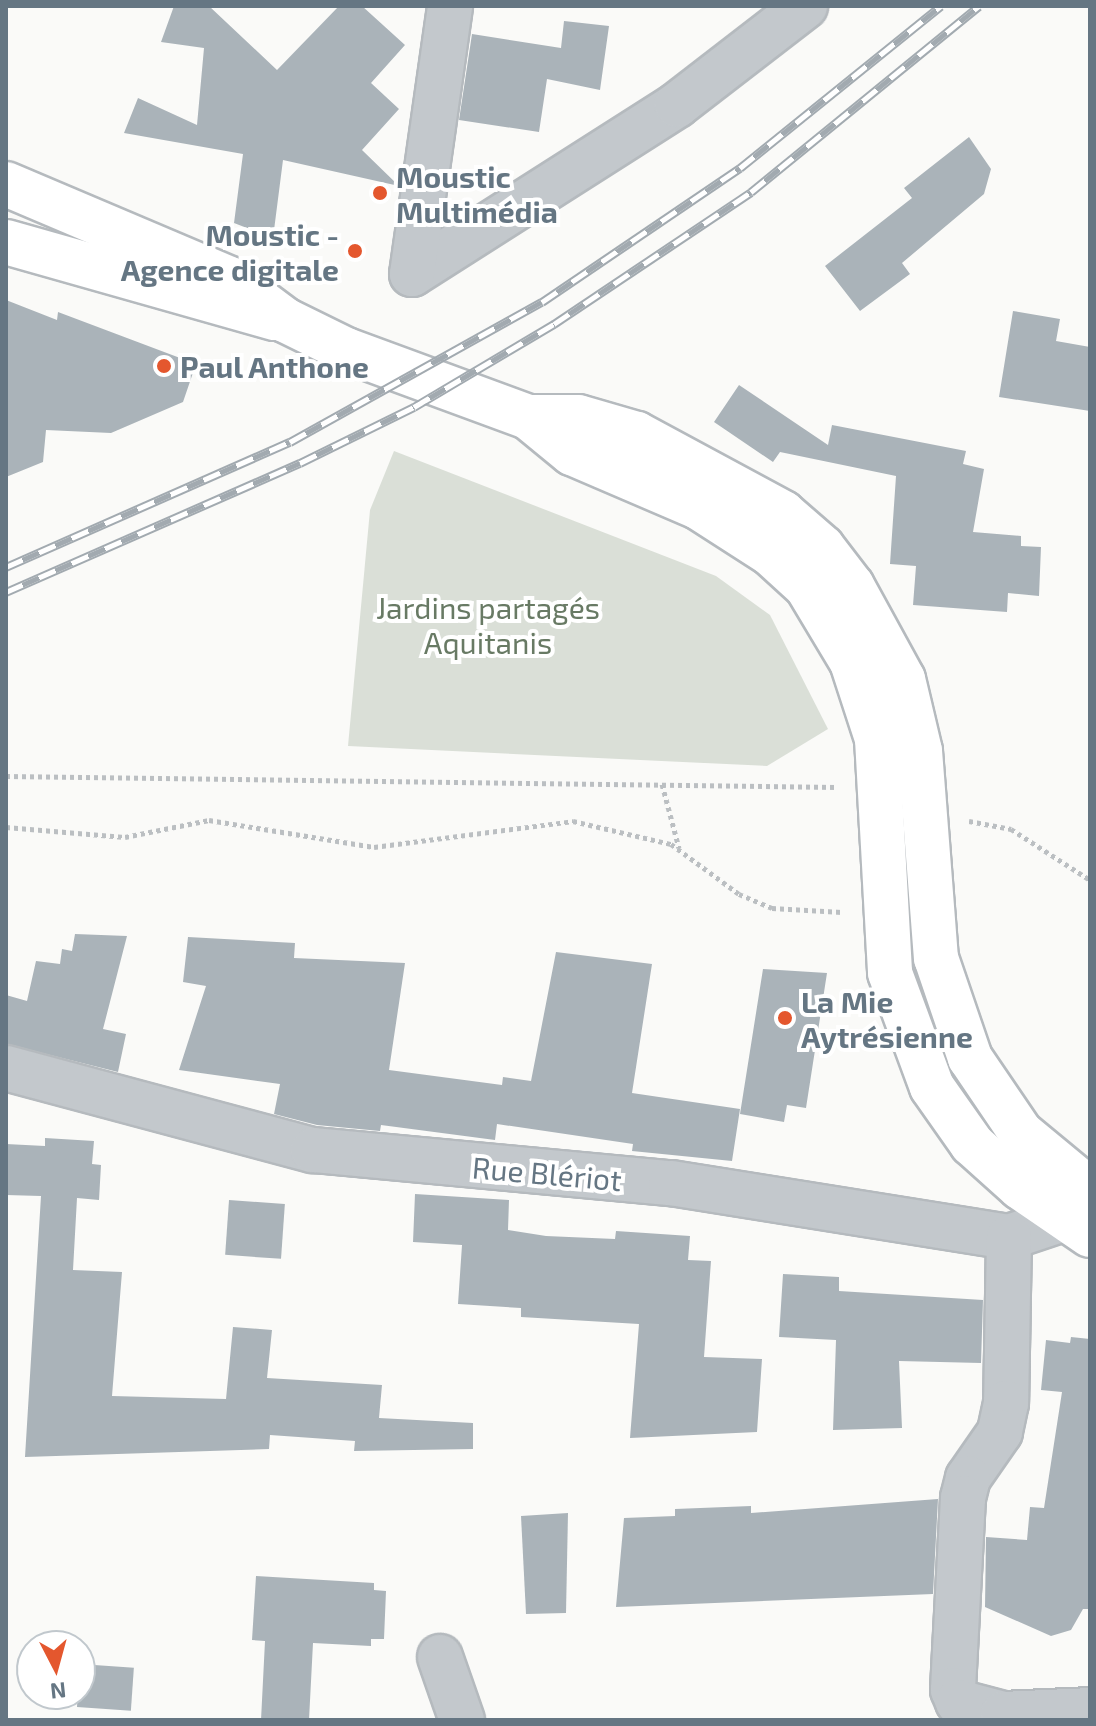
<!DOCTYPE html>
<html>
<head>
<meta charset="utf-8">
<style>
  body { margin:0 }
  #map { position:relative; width:1096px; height:1726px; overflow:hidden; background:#fafaf8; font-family:"Exo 2",sans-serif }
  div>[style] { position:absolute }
  .green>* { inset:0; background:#dadfd7 }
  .building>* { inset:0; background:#aab3b9; transform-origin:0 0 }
  .path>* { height:5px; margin-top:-2.5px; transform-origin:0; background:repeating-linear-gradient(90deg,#bbbfc2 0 4px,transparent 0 8px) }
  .roads { filter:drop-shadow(2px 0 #b5babe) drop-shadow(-2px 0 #b5babe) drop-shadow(0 2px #b5babe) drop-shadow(0 -2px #b5babe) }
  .minor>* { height:44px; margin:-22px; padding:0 22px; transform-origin:22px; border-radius:22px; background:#c3c8cc }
  .major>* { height:44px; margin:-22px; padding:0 22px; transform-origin:22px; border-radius:22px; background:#fff }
  .rail>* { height:9px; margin-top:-4.5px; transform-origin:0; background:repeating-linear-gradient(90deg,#fff 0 18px,#a2aab0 0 36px); box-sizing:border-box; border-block:2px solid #a2aab0 }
  .dots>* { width:22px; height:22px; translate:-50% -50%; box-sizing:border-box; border:4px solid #fff; border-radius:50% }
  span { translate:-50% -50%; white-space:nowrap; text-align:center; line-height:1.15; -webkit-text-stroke:8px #fff; paint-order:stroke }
  .poi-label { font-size:30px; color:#657683; font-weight:700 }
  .left { translate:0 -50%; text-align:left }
  .right { translate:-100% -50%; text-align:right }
  .park-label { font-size:30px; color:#687a64 }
  .street-label { font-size:30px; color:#657683 }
  .frame { position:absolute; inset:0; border:8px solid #657683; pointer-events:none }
  .north { position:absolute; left:16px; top:1630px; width:80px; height:80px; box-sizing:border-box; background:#fff; border:2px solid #c1c8cd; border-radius:50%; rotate:174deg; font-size:22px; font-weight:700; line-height:32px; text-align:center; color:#657683 }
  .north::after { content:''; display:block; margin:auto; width:28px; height:36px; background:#e4572e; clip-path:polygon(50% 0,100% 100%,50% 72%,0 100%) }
</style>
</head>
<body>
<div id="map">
  <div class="green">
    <i style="clip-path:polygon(394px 451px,716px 576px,770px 615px,828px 729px,767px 766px,348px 746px,370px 510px)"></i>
  </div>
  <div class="building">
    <i style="clip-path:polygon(174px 6px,209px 6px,277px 70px,339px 6px,362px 6px,405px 45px,371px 83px,399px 109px,362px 150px,399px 186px,283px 160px,273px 238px,234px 223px,243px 154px,124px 133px,138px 98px,197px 125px,204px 48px,161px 42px)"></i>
    <i style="clip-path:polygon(564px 21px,609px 26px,600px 90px,547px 79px,539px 132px,459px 120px,472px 34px,561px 48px)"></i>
    <i style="clip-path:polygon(969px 137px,991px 169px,984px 194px,902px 263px,910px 274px,860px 311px,825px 266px,912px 198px,904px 188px)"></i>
    <i style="clip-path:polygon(6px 300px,57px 320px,58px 312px,196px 364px,183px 402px,111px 433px,46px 430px,43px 462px,6px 477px)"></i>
    <i style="clip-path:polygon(1013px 311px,1060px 319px,1056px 341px,1090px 347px,1090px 411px,999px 397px)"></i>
    <i style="clip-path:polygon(739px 385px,828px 445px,832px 425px,966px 451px,963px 464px,984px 469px,973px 532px,1021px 536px,1021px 546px,1041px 547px,1039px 596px,1008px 593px,1007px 612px,913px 605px,916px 566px,890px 564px,896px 476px,780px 452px,773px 462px,714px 422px)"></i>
    <i style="clip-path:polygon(75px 934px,127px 936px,103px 1029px,126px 1034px,118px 1072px,6px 1044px,6px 995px,27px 1001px,36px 961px,60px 964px,62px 949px,72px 951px)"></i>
    <i style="clip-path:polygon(188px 937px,295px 943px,294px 958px,405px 963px,389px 1070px,502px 1085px,503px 1077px,531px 1081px,556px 952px,652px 964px,632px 1093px,740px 1109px,732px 1161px,632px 1151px,633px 1144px,497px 1124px,495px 1140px,381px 1125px,380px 1131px,317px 1125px,274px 1114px,280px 1084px,179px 1070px,206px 986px,183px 982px)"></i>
    <i style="clip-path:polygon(763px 969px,827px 973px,806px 1108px,787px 1105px,784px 1122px,740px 1114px)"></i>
    <i style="clip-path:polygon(45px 1138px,94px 1141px,92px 1164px,101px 1165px,99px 1200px,77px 1198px,73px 1270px,122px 1272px,112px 1396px,226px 1399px,233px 1327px,272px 1330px,267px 1378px,382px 1385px,379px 1418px,473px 1423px,473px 1449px,354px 1451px,355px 1441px,270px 1435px,269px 1449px,25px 1457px,41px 1196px,6px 1195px,6px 1144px,45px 1146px)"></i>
    <i style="clip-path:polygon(415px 1194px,509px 1200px,508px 1230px,546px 1236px,615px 1239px,616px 1231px,690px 1236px,688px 1260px,711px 1261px,704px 1357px,762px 1359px,757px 1432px,630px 1438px,639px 1324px,521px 1317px,521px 1308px,458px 1304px,462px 1245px,413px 1242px)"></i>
    <i style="left:229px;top:1200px;width:56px;height:55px;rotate:4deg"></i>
    <i style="clip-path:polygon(783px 1274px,839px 1277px,839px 1291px,983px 1300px,981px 1363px,899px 1361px,902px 1428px,833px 1430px,836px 1340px,779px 1337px)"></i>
    <i style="clip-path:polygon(1071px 1337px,1090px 1339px,1090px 1609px,1083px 1609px,1071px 1630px,1051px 1636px,985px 1607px,986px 1537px,1027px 1540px,1030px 1507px,1044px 1508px,1062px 1392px,1041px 1390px,1046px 1340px,1070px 1343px)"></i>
    <i style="clip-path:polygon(938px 1499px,933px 1594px,616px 1607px,624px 1518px,675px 1516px,675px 1509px,751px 1506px,751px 1513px)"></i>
    <i style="clip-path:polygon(568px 1513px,566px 1613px,526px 1614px,521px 1516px)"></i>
    <i style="clip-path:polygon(256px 1576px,374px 1583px,374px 1590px,386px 1591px,384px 1639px,371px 1639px,371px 1646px,313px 1643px,309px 1720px,261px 1720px,265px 1641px,252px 1640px)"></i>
    <i style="left:80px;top:1664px;width:54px;height:43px;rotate:4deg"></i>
  </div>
  <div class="path">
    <i style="left:6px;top:776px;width:831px;rotate:0.76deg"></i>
    <i style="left:662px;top:784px;width:66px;rotate:75.1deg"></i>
    <i style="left:969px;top:821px;width:43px;rotate:10.8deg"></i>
    <i style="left:1011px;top:829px;width:94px;rotate:32.8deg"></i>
    <i style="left:6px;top:827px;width:119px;rotate:4.8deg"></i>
    <i style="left:125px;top:837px;width:86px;rotate:-11.4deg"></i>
    <i style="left:209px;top:820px;width:167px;rotate:9.3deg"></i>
    <i style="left:374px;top:847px;width:201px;rotate:-7.4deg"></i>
    <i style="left:573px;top:821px;width:101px;rotate:13.2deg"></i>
    <i style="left:671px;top:844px;width:84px;rotate:36.3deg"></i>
    <i style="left:739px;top:894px;width:36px;rotate:23deg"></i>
    <i style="left:772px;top:908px;width:70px;rotate:3.3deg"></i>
  </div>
  <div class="roads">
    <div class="minor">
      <i style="left:412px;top:274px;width:314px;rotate:-32.5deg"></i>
      <i style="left:677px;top:105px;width:162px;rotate:-37.7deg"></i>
      <i style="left:412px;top:274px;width:271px;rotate:-81.9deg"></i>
      <i style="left:6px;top:1068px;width:318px;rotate:15deg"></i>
      <i style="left:313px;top:1150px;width:360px;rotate:5.3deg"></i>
      <i style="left:671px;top:1183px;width:342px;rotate:9.1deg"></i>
      <i style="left:1009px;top:1237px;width:85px;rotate:-18.4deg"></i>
      <i style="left:1009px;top:1237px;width:166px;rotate:91deg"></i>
      <i style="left:1006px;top:1403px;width:30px;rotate:102deg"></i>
      <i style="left:1000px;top:1432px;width:56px;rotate:124.8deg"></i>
      <i style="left:968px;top:1478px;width:21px;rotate:104deg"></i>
      <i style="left:963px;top:1498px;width:192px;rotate:93deg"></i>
      <i style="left:953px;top:1690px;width:13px;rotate:67deg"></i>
      <i style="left:958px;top:1702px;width:47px;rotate:14.9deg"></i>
      <i style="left:1003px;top:1714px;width:87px;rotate:-2.6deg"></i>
      <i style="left:440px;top:1657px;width:67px;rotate:70.8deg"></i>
    </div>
    <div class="major">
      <i style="left:6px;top:184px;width:243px;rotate:23deg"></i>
      <i style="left:230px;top:279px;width:69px;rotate:36.7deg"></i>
      <i style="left:285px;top:320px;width:68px;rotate:26.2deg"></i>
      <i style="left:346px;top:350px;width:194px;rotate:20.2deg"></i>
      <i style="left:528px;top:417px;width:57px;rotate:39.3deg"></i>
      <i style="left:572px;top:453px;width:137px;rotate:23.2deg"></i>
      <i style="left:698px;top:507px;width:87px;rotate:32.8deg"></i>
      <i style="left:771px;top:554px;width:49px;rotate:42.5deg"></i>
      <i style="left:807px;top:587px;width:87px;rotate:59deg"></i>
      <i style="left:852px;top:662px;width:81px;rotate:72deg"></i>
      <i style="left:877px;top:739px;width:234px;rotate:86.8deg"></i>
      <i style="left:890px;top:973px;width:121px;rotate:69.8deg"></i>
      <i style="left:932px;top:1087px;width:70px;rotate:54.9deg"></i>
      <i style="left:972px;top:1144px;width:64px;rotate:41.9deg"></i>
      <i style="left:1020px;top:1187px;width:85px;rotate:34.4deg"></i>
      <i style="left:6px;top:242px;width:279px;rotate:15.8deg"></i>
      <i style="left:528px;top:417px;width:50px"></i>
      <i style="left:578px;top:417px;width:61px;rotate:16.1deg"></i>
      <i style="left:637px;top:434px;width:166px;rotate:28.4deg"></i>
      <i style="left:783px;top:513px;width:52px;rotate:41.1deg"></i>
      <i style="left:822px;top:547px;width:49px;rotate:52.4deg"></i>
      <i style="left:852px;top:586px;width:106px;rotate:61.3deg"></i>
      <i style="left:903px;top:679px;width:74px;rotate:76.7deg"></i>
      <i style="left:920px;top:751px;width:208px;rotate:85.6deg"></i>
      <i style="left:936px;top:958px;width:106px;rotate:71.2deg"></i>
      <i style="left:970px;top:1058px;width:91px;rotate:55.8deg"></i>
      <i style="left:1021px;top:1133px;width:89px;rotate:39.6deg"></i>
    </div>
  </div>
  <div class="rail">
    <i style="left:6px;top:567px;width:310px;rotate:-23.8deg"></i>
    <i style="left:290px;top:442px;width:288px;rotate:-29.1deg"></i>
    <i style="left:542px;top:302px;width:239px;rotate:-34.1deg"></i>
    <i style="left:740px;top:168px;width:258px;rotate:-38.9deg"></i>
    <i style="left:6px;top:592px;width:321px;rotate:-23.7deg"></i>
    <i style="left:300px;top:463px;width:127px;rotate:-26.2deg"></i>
    <i style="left:414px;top:407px;width:163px;rotate:-30.7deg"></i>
    <i style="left:554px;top:324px;width:237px;rotate:-33.8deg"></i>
    <i style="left:751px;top:192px;width:294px;rotate:-39.2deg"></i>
  </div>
  <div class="dots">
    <i style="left:380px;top:193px;background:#e4572e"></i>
    <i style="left:355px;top:251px;background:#e4572e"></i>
    <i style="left:164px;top:366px;background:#e4572e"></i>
    <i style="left:785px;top:1018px;background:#e4572e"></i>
  </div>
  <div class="poi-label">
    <span class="left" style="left:396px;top:193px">Moustic<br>Multimédia</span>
    <span class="right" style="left:339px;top:251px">Moustic -<br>Agence digitale</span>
    <span class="left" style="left:180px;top:366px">Paul Anthone</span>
    <span class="left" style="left:801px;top:1018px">La Mie<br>Aytrésienne</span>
  </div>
  <div class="park-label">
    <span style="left:488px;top:624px">Jardins partagés<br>Aquitanis</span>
  </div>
  <div class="street-label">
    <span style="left:547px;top:1173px;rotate:5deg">Rue Blériot</span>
  </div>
  <div class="frame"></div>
  <div class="north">N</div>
</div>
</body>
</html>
